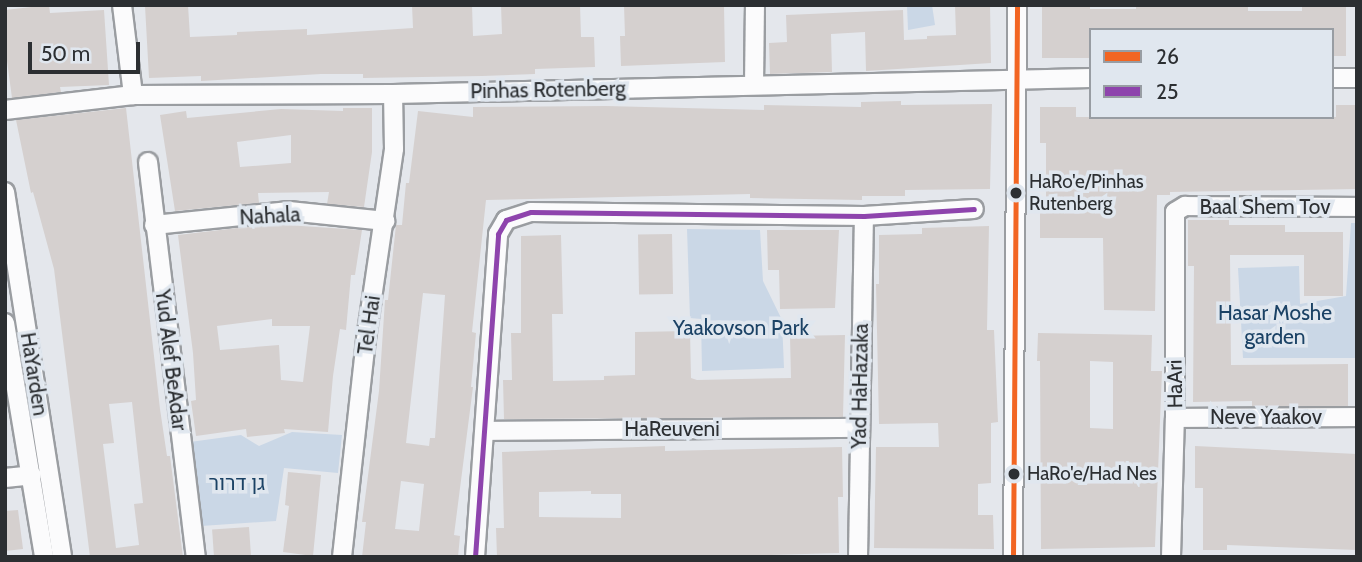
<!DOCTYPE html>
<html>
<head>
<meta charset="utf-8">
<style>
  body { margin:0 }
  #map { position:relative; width:1362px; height:562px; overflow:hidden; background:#e4e7ec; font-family:Cabin,Heebo,sans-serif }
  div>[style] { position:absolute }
  .green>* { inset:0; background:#cad7e6 }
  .building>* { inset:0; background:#d5d0cf; transform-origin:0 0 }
  .roads { filter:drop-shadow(2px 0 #9a9da1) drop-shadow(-2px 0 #9a9da1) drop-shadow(0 2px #9a9da1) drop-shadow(0 -2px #9a9da1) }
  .minor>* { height:18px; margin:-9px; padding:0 9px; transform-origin:9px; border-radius:9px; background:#fbfbfc }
  .bus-1>* { height:5px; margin:-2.5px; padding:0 2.5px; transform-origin:2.5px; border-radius:2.5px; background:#f26522 }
  .bus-2>* { height:5px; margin:-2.5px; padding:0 2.5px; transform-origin:2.5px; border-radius:2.5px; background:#8e44ad }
  .dots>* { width:19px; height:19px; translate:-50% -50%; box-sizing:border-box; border:4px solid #e0e7ef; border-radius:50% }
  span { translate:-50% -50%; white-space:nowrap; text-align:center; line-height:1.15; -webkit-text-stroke:7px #e0e7ef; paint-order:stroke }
  .bus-label { font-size:19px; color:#2c2f32 }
  .left { translate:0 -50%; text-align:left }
  .street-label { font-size:21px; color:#2c2f32 }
  .park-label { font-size:21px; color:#1b4265 }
  .frame { position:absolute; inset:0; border:7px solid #2c2f32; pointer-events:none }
  .legend { position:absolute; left:1089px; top:28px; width:245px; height:91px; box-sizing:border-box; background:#e0e7ef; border:2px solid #989da3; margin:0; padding:9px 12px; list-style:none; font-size:21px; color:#2c2f32 }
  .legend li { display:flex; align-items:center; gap:14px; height:35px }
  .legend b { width:35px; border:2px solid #989da3 }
  .scale { position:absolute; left:28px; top:42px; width:112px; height:32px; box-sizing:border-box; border:4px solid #2c2f32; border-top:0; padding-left:9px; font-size:21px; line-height:24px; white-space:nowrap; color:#2c2f32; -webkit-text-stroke:5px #e0e7ef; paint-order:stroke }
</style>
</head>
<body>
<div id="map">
  <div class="green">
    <i style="clip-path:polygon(907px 5px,932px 5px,935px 25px,908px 30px)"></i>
    <i style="clip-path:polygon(1351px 223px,1357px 223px,1357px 358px,1243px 358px,1238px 268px,1299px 266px,1300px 304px,1346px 296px)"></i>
    <i style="clip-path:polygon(687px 229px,760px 230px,763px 281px,782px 320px,784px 368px,702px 371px,701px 319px,690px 318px)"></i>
    <i style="clip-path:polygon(292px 432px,342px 435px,338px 473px,284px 468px,276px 521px,201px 526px,190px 442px,241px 435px,259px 446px)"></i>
  </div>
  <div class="building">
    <i style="clip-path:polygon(49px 5px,50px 13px,104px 10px,109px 85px,60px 87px,61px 92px,12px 98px,5px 46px,5px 10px)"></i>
    <i style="clip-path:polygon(188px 5px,190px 37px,237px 35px,237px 32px,307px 29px,307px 35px,413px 28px,412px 5px,472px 5px,473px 36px,502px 34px,501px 5px,580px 5px,581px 37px,594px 37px,595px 67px,535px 69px,535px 74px,482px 76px,363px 78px,363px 74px,321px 74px,201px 81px,201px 76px,149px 78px,145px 6px)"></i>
    <i style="clip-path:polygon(624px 5px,724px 5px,725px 62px,621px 66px,620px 36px,625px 36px)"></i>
    <i style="clip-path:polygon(955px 5px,990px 5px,991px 63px,866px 71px,865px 32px,831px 34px,832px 72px,770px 74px,769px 43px,787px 42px,786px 15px,903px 10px,904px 40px,927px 39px,927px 36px,956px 35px)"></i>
    <i style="clip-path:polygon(1042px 5px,1090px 5px,1090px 9px,1136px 9px,1136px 5px,1248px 5px,1248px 11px,1302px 11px,1302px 5px,1346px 5px,1346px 56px,1332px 56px,1332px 30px,1090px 30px,1090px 58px,1042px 58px)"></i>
    <i style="clip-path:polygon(evenodd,901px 101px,901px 105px,992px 104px,990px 189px,905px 190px,905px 196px,862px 196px,862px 200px,750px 198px,750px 194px,486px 200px,472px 332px,476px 333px,471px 387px,473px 387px,454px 535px,460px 536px,458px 557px,362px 557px,366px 522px,362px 522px,379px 391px,385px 300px,388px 300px,396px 225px,402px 225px,406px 183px,409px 183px,418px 111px,473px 117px,473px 107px,606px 106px,764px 110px,764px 105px,861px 107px,861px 102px,901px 101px,423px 293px,445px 295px,435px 438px,430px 438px,429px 446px,406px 443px,423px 293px,901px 101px,401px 481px,424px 484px,419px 531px,395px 529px,401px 481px)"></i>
    <i style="clip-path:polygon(1336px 105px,1357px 105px,1357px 189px,1170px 192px,1170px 195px,1157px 195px,1155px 311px,1104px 310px,1103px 238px,1040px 238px,1040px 205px,1046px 205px,1046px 143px,1040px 143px,1040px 107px,1076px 107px,1076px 117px,1336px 117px)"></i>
    <i style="clip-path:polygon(evenodd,126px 108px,160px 409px,167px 456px,170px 456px,183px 557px,90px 557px,54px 269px,33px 192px,31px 193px,16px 120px,126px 108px,132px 402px,143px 503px,134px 504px,139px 545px,116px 548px,103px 444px,114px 443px,109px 404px,132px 402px)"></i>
    <i style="clip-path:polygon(evenodd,343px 108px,372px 108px,372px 152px,364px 207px,327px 204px,329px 192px,258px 193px,259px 203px,175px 211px,160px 115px,186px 111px,187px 118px,281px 109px,343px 111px,343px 108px,291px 135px,291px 163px,240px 167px,237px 142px,291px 135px)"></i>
    <i style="clip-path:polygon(1188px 220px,1229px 220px,1229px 225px,1285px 225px,1285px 232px,1343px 232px,1343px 296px,1304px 296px,1304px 255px,1230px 255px,1231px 365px,1348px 364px,1348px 406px,1252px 406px,1252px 401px,1193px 402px,1194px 266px,1188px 266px)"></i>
    <i style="clip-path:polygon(evenodd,271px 224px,362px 230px,355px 275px,351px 275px,346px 330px,340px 329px,333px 376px,328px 432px,284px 429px,285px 433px,247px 437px,246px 429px,196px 436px,191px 401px,196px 400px,193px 353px,178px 235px,271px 224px,272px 319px,272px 326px,310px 326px,303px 382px,281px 380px,279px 345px,220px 350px,217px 326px,272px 319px)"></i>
    <i style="clip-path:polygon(989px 226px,987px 330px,994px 330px,998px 422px,991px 423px,991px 483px,978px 484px,978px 515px,993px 515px,994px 549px,874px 548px,876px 447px,939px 447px,938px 423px,879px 424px,876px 284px,879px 284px,879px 235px,922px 234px,922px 228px)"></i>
    <i style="clip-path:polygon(767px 230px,839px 230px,835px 308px,780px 309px,779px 270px,768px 270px)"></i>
    <i style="left:672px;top:234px;width:60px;height:34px;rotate:89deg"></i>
    <i style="clip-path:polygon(561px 235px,563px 314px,552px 314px,553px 381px,604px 380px,604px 376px,635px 375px,635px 332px,690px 331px,691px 378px,697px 380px,791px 378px,790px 336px,845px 335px,843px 417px,504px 419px,503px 380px,512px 380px,511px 333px,521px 333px,521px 236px)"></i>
    <i style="clip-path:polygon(evenodd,1038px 333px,1152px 335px,1151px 371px,1162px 371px,1155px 547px,1041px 549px,1040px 361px,1037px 361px,1038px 333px,1090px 361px,1113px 362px,1113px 429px,1090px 428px,1090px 361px)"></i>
    <i style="clip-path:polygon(evenodd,665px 446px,665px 451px,842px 447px,843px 497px,838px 497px,839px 553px,702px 557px,497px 557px,496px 528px,504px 528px,502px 452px,665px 446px,591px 491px,591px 494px,621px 494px,621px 518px,539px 517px,539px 492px,591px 491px)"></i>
    <i style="clip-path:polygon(1195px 446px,1357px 454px,1357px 550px,1227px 545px,1227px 550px,1203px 550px,1203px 488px,1195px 488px)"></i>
    <i style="clip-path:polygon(288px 472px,321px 475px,313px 556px,283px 552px,289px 506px,285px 505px)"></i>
    <i style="clip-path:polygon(18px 510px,23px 549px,5px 551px,5px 511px)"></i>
    <i style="left:249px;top:527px;width:29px;height:37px;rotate:86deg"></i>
  </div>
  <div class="roads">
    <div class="minor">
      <i style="left:122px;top:5px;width:91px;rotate:83deg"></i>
      <i style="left:1332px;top:78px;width:25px"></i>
      <i style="left:754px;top:85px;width:80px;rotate:-89.3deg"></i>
      <i style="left:5px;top:110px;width:129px;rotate:-6.7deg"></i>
      <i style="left:133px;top:95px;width:260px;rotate:-0.2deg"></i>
      <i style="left:393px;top:94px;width:698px;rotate:-1.31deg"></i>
      <i style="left:148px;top:162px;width:398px;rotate:83.1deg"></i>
      <i style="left:5px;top:192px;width:369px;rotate:81.1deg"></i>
      <i style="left:154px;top:225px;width:136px;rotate:-5.9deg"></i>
      <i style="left:289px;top:211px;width:97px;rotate:5.9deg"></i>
      <i style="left:5px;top:323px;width:237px;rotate:80.5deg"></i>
      <i style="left:1175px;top:418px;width:182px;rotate:-0.3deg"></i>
      <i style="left:485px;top:431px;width:374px;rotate:-0.5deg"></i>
      <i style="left:5px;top:478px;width:27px;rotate:-6deg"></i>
      <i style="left:342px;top:557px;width:219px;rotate:-83.7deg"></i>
      <i style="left:366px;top:339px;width:192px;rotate:-81.6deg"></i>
      <i style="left:394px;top:149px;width:55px;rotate:-91deg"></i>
      <i style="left:475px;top:557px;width:324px;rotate:-85.9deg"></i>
      <i style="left:498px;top:234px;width:16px;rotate:-60deg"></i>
      <i style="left:506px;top:220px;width:26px;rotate:-18deg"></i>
      <i style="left:531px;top:212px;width:333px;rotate:0.7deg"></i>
      <i style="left:864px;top:216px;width:110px;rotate:-3.6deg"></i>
      <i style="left:858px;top:557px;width:341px;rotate:-89deg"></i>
      <i style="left:1013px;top:557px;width:552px;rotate:-89.58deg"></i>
      <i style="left:1171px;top:557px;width:139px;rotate:-88.4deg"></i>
      <i style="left:1175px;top:418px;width:206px;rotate:-90deg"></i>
      <i style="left:1175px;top:212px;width:12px;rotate:-31deg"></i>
      <i style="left:1185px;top:206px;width:172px;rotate:0.3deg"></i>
    </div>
  </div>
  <div class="bus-1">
    <i style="left:1013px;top:557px;width:552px;rotate:-89.58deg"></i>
  </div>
  <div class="bus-2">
    <i style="left:475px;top:557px;width:324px;rotate:-85.9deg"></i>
    <i style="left:498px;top:234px;width:16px;rotate:-60deg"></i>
    <i style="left:506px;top:220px;width:26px;rotate:-18deg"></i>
    <i style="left:531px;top:212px;width:333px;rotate:0.7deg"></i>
    <i style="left:864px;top:216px;width:110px;rotate:-3.6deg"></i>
  </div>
  <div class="dots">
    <i style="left:1016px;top:193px;background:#2c2f32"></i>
    <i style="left:1014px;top:474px;background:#2c2f32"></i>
  </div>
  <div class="bus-label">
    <span class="left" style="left:1029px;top:193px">HaRo'e/Pinhas<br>Rutenberg</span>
    <span class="left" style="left:1027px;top:474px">HaRo'e/Had Nes</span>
  </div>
  <div class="street-label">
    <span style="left:548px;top:90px;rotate:-1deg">Pinhas Rotenberg</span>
    <span style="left:1265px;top:207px">Baal Shem Tov</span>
    <span style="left:270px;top:216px;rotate:-3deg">Nahala</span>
    <span style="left:369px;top:325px;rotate:-82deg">Tel Hai</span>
    <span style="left:171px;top:360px;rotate:83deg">Yud Alef BeAdar</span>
    <span style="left:34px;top:374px;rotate:81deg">HaYarden</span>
    <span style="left:1175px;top:384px;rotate:-91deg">HaAri</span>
    <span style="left:860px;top:386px;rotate:-89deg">Yad HaHazaka</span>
    <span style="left:1266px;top:417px">Neve Yaakov</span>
    <span style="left:672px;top:429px">HaReuveni</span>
  </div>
  <div class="park-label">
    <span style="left:1275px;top:325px">Hasar Moshe<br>garden</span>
    <span style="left:741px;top:328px">Yaakovson Park</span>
    <span style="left:237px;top:483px">גן דרור</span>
  </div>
  <div class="frame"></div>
  <ul class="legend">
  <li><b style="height:9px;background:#f26522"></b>26</li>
  <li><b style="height:9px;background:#8e44ad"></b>25</li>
  </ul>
  <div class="scale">50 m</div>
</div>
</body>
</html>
